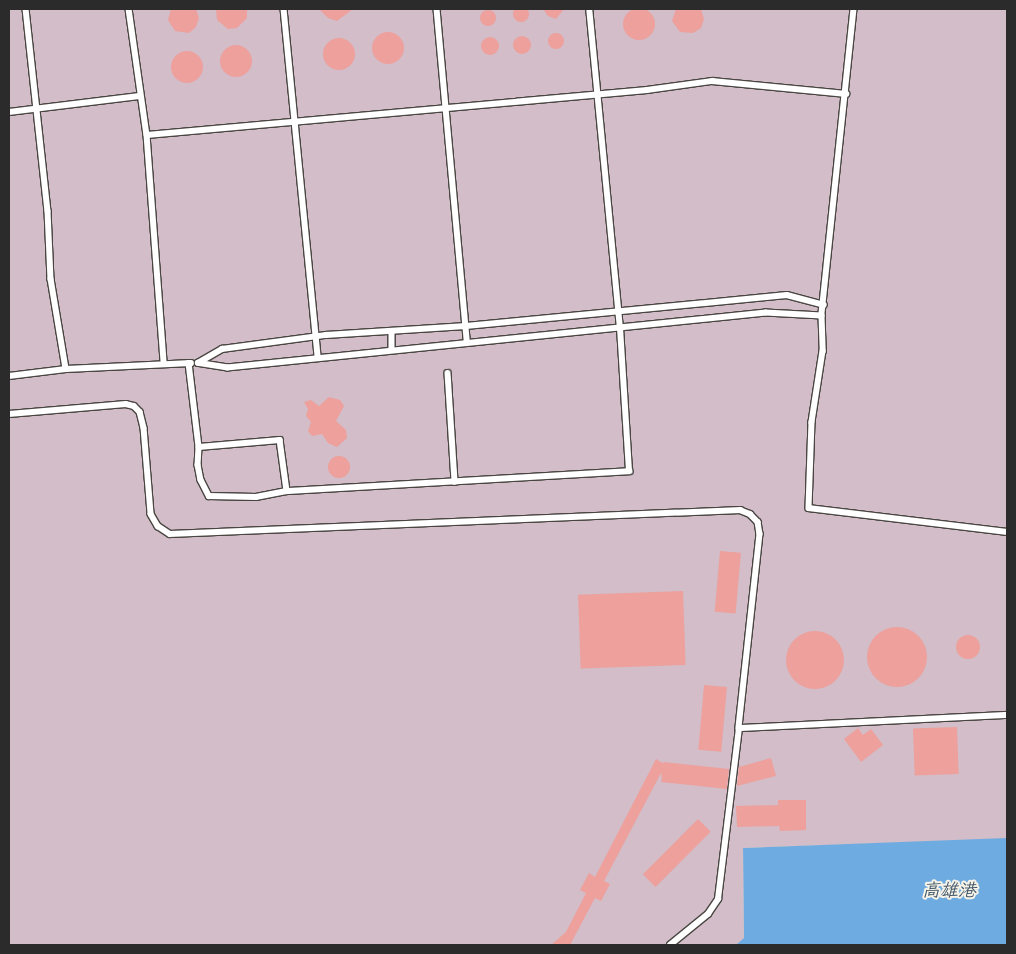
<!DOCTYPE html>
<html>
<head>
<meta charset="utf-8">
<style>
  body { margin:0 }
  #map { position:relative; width:1016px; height:954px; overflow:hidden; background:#f3dec2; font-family:"Gochi Hand","LXGW WenKai TC",sans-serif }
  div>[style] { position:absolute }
  .industrial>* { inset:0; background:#d2bdc8 }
  .water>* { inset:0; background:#6eabe0 }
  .building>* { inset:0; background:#eda09c; transform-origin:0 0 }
  .round { border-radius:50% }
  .roads { filter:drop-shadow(1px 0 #494642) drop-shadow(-1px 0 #494642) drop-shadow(0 1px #494642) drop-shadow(0 -1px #494642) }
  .lane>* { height:5.5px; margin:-2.75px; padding:0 2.75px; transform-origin:2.75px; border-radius:2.75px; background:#fff }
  span { translate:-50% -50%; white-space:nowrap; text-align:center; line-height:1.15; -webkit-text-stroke:4px #f7f3e8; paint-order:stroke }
  .water-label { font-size:18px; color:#42586a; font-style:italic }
  .frame { position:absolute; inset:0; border:10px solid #2b2b2b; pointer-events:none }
</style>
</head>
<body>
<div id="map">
  <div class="industrial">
    <i style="clip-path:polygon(9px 9px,1007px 9px,1007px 839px,743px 848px,744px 939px,736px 945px,9px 945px)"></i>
  </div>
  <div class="water">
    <i style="clip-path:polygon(1007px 838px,1007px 945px,736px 945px,744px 938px,743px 848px)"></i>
  </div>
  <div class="building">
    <i class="round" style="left:513px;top:6px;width:16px;height:16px"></i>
    <i class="round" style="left:623px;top:8px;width:32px;height:32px"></i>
    <i style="clip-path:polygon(171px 9px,196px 9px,199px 18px,196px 27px,189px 33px,175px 31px,168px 20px)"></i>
    <i style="clip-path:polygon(216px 9px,247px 9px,247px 18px,237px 28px,228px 29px,217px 20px)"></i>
    <i style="clip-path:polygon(319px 9px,353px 9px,337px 21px,328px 18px)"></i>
    <i style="clip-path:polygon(543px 9px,564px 9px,556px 19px,548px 16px)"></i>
    <i style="clip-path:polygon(676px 9px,701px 9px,704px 19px,701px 28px,693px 33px,680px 32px,672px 21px)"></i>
    <i class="round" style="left:480px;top:10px;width:16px;height:16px"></i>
    <i class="round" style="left:372px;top:32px;width:32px;height:32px"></i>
    <i class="round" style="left:548px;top:33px;width:16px;height:16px"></i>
    <i class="round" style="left:513px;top:36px;width:18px;height:18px"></i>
    <i class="round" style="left:481px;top:37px;width:18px;height:18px"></i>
    <i class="round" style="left:323px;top:38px;width:32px;height:32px"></i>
    <i class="round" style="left:220px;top:45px;width:32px;height:32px"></i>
    <i class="round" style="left:171px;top:51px;width:32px;height:32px"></i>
    <i style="clip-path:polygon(329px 397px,340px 400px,344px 406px,336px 421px,346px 430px,347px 438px,337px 447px,328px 443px,322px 434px,312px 436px,308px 431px,311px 422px,306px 416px,308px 409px,304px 402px,311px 400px,319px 406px)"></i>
    <i class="round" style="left:328px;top:456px;width:22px;height:22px"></i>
    <i style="left:720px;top:551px;width:21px;height:61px;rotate:5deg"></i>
    <i style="left:683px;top:591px;width:74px;height:105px;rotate:88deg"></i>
    <i class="round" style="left:867px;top:627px;width:60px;height:60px"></i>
    <i class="round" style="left:786px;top:631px;width:58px;height:58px"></i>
    <i class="round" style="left:956px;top:635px;width:24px;height:24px"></i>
    <i style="left:704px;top:685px;width:23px;height:65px;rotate:5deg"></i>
    <i style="left:957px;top:727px;width:47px;height:44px;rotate:88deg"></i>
    <i style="clip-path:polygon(858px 728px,863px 735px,871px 729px,883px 745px,861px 762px,844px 739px)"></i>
    <i style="clip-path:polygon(771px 758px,776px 776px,737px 786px,739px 767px)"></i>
    <i style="clip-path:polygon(656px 759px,669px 767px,662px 778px,661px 773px,604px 881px,610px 884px,601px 901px,595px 898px,570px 945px,551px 945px,566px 932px,586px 893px,580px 890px,589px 873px,595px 877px)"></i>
    <i style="left:729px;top:769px;width:20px;height:66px;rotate:96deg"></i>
    <i style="clip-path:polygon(778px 800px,806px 800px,806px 830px,780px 831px,779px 826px,737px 827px,736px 806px,778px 805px)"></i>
    <i style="left:698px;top:819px;width:18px;height:78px;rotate:45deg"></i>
  </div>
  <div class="roads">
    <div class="lane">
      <i style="left:26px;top:9px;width:203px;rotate:83.8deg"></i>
      <i style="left:48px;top:211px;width:68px;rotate:87.5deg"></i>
      <i style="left:51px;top:279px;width:91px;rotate:80.5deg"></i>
      <i style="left:129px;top:9px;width:127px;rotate:81.9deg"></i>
      <i style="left:147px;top:135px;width:229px;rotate:85.7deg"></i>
      <i style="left:284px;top:9px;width:350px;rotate:84.4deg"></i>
      <i style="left:437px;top:9px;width:333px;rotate:84.8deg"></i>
      <i style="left:854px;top:9px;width:309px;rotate:96deg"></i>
      <i style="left:822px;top:316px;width:35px;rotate:88deg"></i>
      <i style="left:823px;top:351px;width:72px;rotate:98.8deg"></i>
      <i style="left:812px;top:422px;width:86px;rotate:92deg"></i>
      <i style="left:809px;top:508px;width:199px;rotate:6.9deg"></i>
      <i style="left:9px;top:112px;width:131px;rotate:-7deg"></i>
      <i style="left:147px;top:135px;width:502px;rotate:-5.14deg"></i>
      <i style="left:647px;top:90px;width:66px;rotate:-7.9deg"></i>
      <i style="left:712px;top:81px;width:135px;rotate:5.5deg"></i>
      <i style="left:822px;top:316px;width:56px;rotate:-176.9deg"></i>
      <i style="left:766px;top:313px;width:541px;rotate:174.16deg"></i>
      <i style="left:228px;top:368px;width:30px;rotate:-171deg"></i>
      <i style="left:198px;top:363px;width:28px;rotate:-30deg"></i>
      <i style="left:222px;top:349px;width:105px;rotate:-7.7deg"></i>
      <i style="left:326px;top:335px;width:140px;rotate:-3.7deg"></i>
      <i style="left:466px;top:326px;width:322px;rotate:-5.5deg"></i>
      <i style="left:787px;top:295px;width:38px;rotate:15deg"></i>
      <i style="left:392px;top:331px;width:19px;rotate:90deg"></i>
      <i style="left:189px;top:363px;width:85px;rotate:83.2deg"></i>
      <i style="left:199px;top:447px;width:18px;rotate:93deg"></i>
      <i style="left:198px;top:465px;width:15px;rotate:79deg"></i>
      <i style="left:201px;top:480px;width:18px;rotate:63deg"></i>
      <i style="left:209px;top:496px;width:47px;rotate:1.2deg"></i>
      <i style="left:256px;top:497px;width:32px;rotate:-11deg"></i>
      <i style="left:287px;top:491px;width:343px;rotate:-3.3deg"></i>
      <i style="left:629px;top:471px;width:142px;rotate:-93.6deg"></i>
      <i style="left:620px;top:329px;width:321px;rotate:-95.5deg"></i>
      <i style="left:448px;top:373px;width:109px;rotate:86.3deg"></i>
      <i style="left:9px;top:376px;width:57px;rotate:-7deg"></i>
      <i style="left:66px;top:369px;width:125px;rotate:-2.7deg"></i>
      <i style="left:9px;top:414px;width:117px;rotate:-4.9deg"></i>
      <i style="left:126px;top:404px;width:8px;rotate:14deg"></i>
      <i style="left:134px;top:406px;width:8px;rotate:45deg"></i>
      <i style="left:140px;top:412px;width:16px;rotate:76deg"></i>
      <i style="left:144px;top:428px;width:86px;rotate:85.3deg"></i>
      <i style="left:151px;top:514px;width:14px;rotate:60deg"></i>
      <i style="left:158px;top:526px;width:14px;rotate:34deg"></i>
      <i style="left:170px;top:534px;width:571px;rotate:-2.41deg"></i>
      <i style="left:740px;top:510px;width:11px;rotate:22deg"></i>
      <i style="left:750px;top:514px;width:11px;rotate:45deg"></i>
      <i style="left:758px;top:522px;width:12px;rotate:81deg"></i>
      <i style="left:760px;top:534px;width:195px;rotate:96.2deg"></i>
      <i style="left:199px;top:447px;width:81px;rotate:-4.9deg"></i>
      <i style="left:280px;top:440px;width:51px;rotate:82.2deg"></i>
      <i style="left:670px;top:945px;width:49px;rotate:-39.2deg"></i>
      <i style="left:708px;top:914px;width:18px;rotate:-56deg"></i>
      <i style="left:718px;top:899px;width:172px;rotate:-83deg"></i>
      <i style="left:739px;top:728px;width:268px;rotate:-2.8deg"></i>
    </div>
  </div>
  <div class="water-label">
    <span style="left:949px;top:893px">高雄港</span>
  </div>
  <div class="frame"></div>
</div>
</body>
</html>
